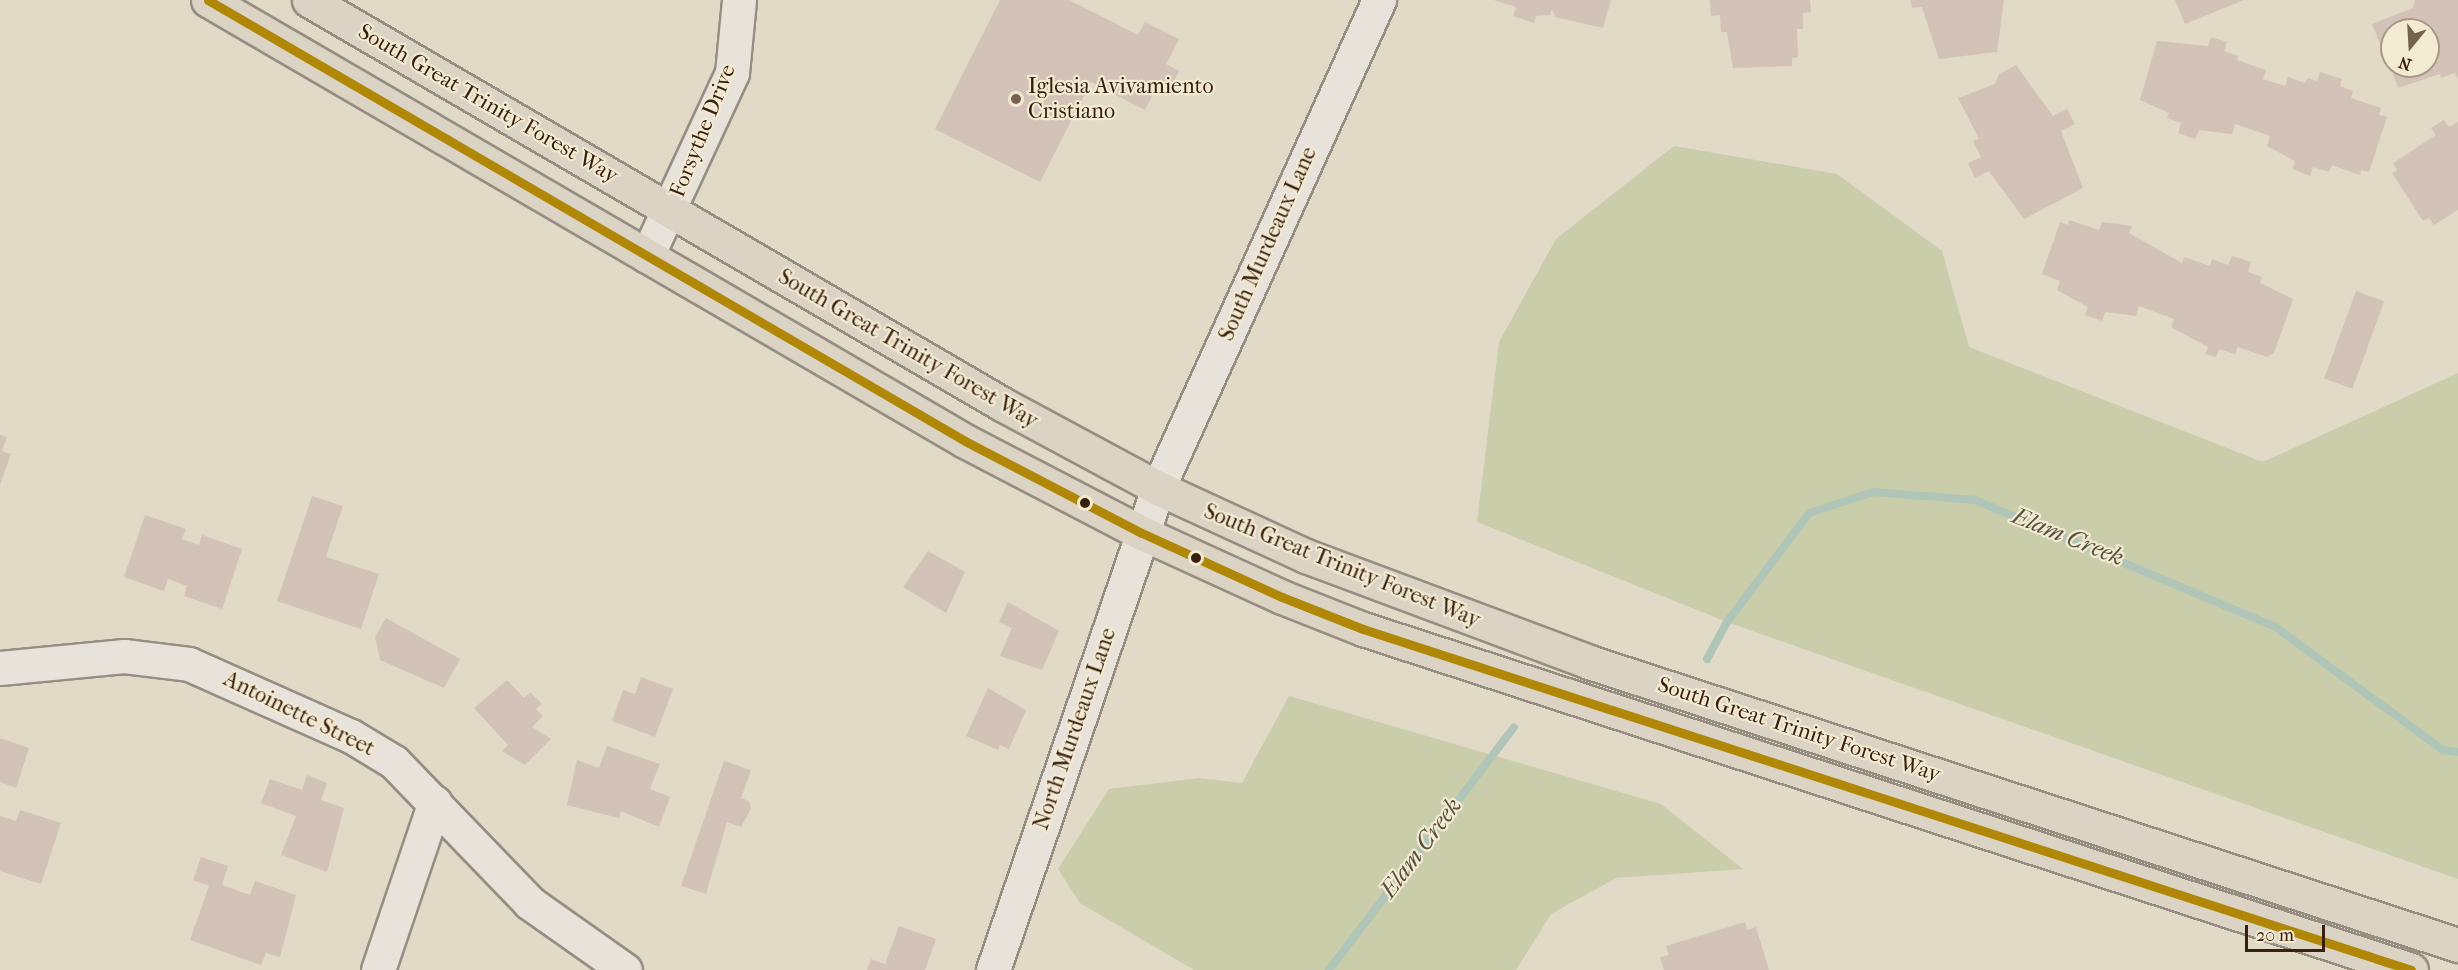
<!DOCTYPE html>
<html>
<head>
<meta charset="utf-8">
<style>
  body { margin:0 }
  #map { position:relative; width:2458px; height:970px; overflow:hidden; background:#e1dac6; font-family:"IM FELL French Canon",serif }
  div>[style] { position:absolute }
  .green>* { inset:0; background:#c9cda9 }
  .stream>* { height:8px; margin:-4px; padding:0 4px; transform-origin:4px; border-radius:4px; background:#afc5b8 }
  .building>* { inset:0; background:#d3c2b7; transform-origin:0 0 }
  .roads { filter:drop-shadow(2px 0 #958e81) drop-shadow(-2px 0 #958e81) drop-shadow(0 2px #958e81) drop-shadow(0 -2px #958e81) }
  .minor>* { height:33px; margin:-16.5px; padding:0 16.5px; transform-origin:16.5px; border-radius:16.5px; background:#e7e3da }
  .major>* { height:33px; margin:-16.5px; padding:0 16.5px; transform-origin:16.5px; border-radius:16.5px; background:#dbd3c4 }
  .bus-1>* { height:9px; margin:-4.5px; padding:0 4.5px; transform-origin:4.5px; border-radius:4.5px; background:#b08706 }
  .dots>* { width:16px; height:16px; translate:-50% -50%; box-sizing:border-box; border:3px solid #f3ead2; border-radius:50% }
  span { translate:-50% -50%; white-space:nowrap; text-align:center; line-height:1.15; -webkit-text-stroke:4.5px #f3ead2; paint-order:stroke }
  .poi-label { font-size:22px; color:#39200e }
  .left { translate:0 -50%; text-align:left }
  .street-label { font-size:22px; color:#39200e }
  .water-label { font-size:24px; color:#564f3f; font-style:italic }
  .north { position:absolute; left:2380px; top:18px; width:60px; height:60px; box-sizing:border-box; background:#f3ead2; border:2px solid #a99984; border-radius:50%; rotate:198deg; font-size:16px; font-weight:700; line-height:24px; text-align:center; color:#39200e }
  .north::after { content:''; display:block; margin:auto; width:21px; height:27px; background:#74614e; clip-path:polygon(50% 0,100% 100%,50% 72%,0 100%) }
  .scale { position:absolute; left:2245px; top:925px; width:80px; height:27px; box-sizing:border-box; border:3px solid #39200e; border-top:0; padding-left:8px; font-size:18px; line-height:21px; white-space:nowrap; color:#39200e; -webkit-text-stroke:4px #f3ead2; paint-order:stroke }
</style>
</head>
<body>
<div id="map">
  <div class="green">
    <i style="clip-path:polygon(1674px 146px,1837px 174px,1942px 251px,1969px 347px,2263px 462px,2458px 373px,2458px 879px,1727px 622px,1477px 522px,1499px 342px,1556px 239px)"></i>
    <i style="clip-path:polygon(1289px 696px,1661px 804px,1743px 869px,1616px 878px,1551px 914px,1516px 970px,1194px 970px,1080px 903px,1058px 869px,1109px 789px,1199px 778px,1242px 783px)"></i>
  </div>
  <div class="stream">
    <i style="left:1707px;top:659px;width:42px;rotate:-61.6deg"></i>
    <i style="left:1727px;top:622px;width:136px;rotate:-53deg"></i>
    <i style="left:1809px;top:513px;width:67px;rotate:-18.2deg"></i>
    <i style="left:1873px;top:492px;width:102px;rotate:4.5deg"></i>
    <i style="left:1975px;top:500px;width:324px;rotate:22.9deg"></i>
    <i style="left:2274px;top:626px;width:210px;rotate:36.3deg"></i>
    <i style="left:2443px;top:750px;width:15px;rotate:8deg"></i>
    <i style="left:1329px;top:970px;width:305px;rotate:-52.7deg"></i>
  </div>
  <div class="building">
    <i style="clip-path:polygon(1000px 0,1069px 0,1138px 35px,1145px 22px,1179px 39px,1166px 64px,1179px 71px,1170px 88px,1159px 82px,1145px 110px,1091px 82px,1040px 182px,935px 129px)"></i>
    <i style="clip-path:polygon(1494px 0,1611px 0,1603px 28px,1555px 17px,1552px 9px,1550px 15px,1536px 16px,1534px 23px,1513px 16px,1516px 7px)"></i>
    <i style="clip-path:polygon(1710px 0,1810px 0,1811px 12px,1803px 13px,1803px 29px,1797px 29px,1798px 57px,1792px 58px,1792px 66px,1733px 68px,1727px 32px,1721px 32px,1720px 15px,1711px 16px)"></i>
    <i style="clip-path:polygon(1911px 0,2004px 0,1997px 52px,1939px 59px,1922px 7px,1912px 8px)"></i>
    <i style="clip-path:polygon(2175px 0,2244px 0,2185px 24px)"></i>
    <i style="clip-path:polygon(2415px 0,2458px 0,2458px 79px,2455px 73px,2441px 78px,2440px 74px,2398px 88px,2388px 60px,2392px 59px,2392px 66px,2428px 66px,2428px 30px,2392px 30px,2392px 56px,2389px 49px,2383px 51px,2372px 24px,2413px 8px)"></i>
    <i style="clip-path:polygon(2211px 37px,2227px 42px,2224px 51px,2238px 56px,2237px 60px,2266px 70px,2263px 79px,2285px 86px,2288px 77px,2305px 83px,2308px 78px,2317px 81px,2320px 72px,2342px 79px,2340px 86px,2353px 91px,2351px 98px,2381px 108px,2379px 115px,2387px 117px,2369px 172px,2361px 170px,2360px 175px,2332px 165px,2329px 172px,2313px 167px,2310px 176px,2293px 169px,2295px 161px,2267px 146px,2270px 136px,2235px 124px,2232px 134px,2199px 130px,2195px 139px,2178px 133px,2181px 123px,2167px 118px,2169px 113px,2140px 100px,2157px 41px,2208px 46px)"></i>
    <i style="clip-path:polygon(2016px 65px,2053px 116px,2067px 109px,2075px 124px,2061px 131px,2083px 188px,2024px 219px,1989px 171px,1975px 178px,1968px 163px,1981px 157px,1973px 141px,1979px 139px,1958px 98px,1995px 84px,1999px 74px)"></i>
    <i style="clip-path:polygon(2444px 120px,2449px 127px,2458px 122px,2458px 210px,2434px 225px,2429px 218px,2423px 221px,2392px 173px,2397px 170px,2393px 163px,2436px 135px,2431px 128px)"></i>
    <i style="clip-path:polygon(2069px 220px,2099px 230px,2102px 222px,2132px 226px,2129px 233px,2182px 263px,2184px 257px,2210px 266px,2212px 259px,2228px 265px,2232px 256px,2251px 262px,2248px 272px,2262px 277px,2260px 283px,2293px 299px,2274px 353px,2267px 357px,2238px 347px,2235px 354px,2219px 349px,2216px 357px,2205px 354px,2208px 347px,2171px 327px,2174px 319px,2139px 306px,2136px 316px,2105px 312px,2102px 321px,2085px 315px,2088px 307px,2057px 290px,2060px 281px,2042px 274px,2060px 222px,2068px 225px)"></i>
    <i style="left:2356px;top:291px;width:30px;height:93px;rotate:20deg"></i>
    <i style="clip-path:polygon(0 435px,7px 437px,2px 451px,11px 454px,0 485px)"></i>
    <i style="clip-path:polygon(312px 496px,343px 506px,326px 557px,379px 574px,361px 629px,277px 601px)"></i>
    <i style="clip-path:polygon(145px 515px,186px 529px,182px 539px,199px 545px,202px 535px,242px 549px,222px 609px,184px 596px,187px 586px,168px 579px,164px 591px,124px 577px)"></i>
    <i style="clip-path:polygon(928px 551px,965px 572px,946px 613px,903px 587px)"></i>
    <i style="clip-path:polygon(1008px 602px,1059px 631px,1042px 670px,1000px 656px,1012px 628px,999px 622px)"></i>
    <i style="clip-path:polygon(386px 618px,460px 659px,444px 688px,380px 660px,375px 637px)"></i>
    <i style="clip-path:polygon(641px 677px,673px 689px,655px 737px,612px 721px,623px 690px,635px 694px)"></i>
    <i style="clip-path:polygon(507px 680px,524px 698px,530px 692px,542px 704px,536px 709px,543px 716px,532px 727px,551px 739px,525px 765px,502px 751px,508px 745px,474px 708px)"></i>
    <i style="clip-path:polygon(988px 688px,1026px 710px,1009px 749px,1000px 745px,998px 750px,966px 736px)"></i>
    <i style="clip-path:polygon(0 738px,29px 748px,16px 788px,0 782px)"></i>
    <i style="clip-path:polygon(607px 746px,660px 764px,650px 789px,670px 797px,659px 827px,621px 811px,619px 818px,567px 805px,577px 760px,599px 768px)"></i>
    <i style="clip-path:polygon(724px 761px,751px 770px,741px 798px,749px 801px,751px 809px,741px 827px,727px 822px,706px 894px,681px 886px)"></i>
    <i style="clip-path:polygon(307px 775px,327px 783px,321px 800px,344px 808px,327px 872px,281px 855px,296px 816px,261px 803px,270px 779px,302px 790px)"></i>
    <i style="clip-path:polygon(20px 810px,61px 823px,41px 884px,0 871px,0 816px,16px 821px)"></i>
    <i style="clip-path:polygon(201px 857px,228px 866px,222px 885px,250px 895px,255px 881px,296px 895px,280px 957px,266px 953px,261px 965px,190px 940px,209px 886px,193px 880px)"></i>
    <i style="clip-path:polygon(1745px 922px,1747px 930px,1756px 927px,1769px 970px,1664px 970px,1660px 957px,1669px 955px,1666px 946px)"></i>
    <i style="clip-path:polygon(899px 926px,936px 939px,925px 970px,867px 970px,871px 959px,885px 964px)"></i>
  </div>
  <div class="roads">
    <div class="minor">
      <i style="left:647px;top:256px;width:202px;rotate:-65.1deg"></i>
      <i style="left:732px;top:73px;width:73px;rotate:-84.5deg"></i>
      <i style="left:0;top:668px;width:125px;rotate:-5.5deg"></i>
      <i style="left:124px;top:656px;width:65px;rotate:7deg"></i>
      <i style="left:189px;top:664px;width:177px;rotate:24deg"></i>
      <i style="left:351px;top:736px;width:50px;rotate:31.2deg"></i>
      <i style="left:394px;top:762px;width:196px;rotate:46deg"></i>
      <i style="left:530px;top:903px;width:116px;rotate:35.2deg"></i>
      <i style="left:378px;top:970px;width:177px;rotate:-71.3deg"></i>
      <i style="left:993px;top:970px;width:509px;rotate:-71.1deg"></i>
      <i style="left:1158px;top:488px;width:536px;rotate:-65.64deg"></i>
    </div>
    <div class="major">
      <i style="left:208px;top:0;width:876px;rotate:30.22deg"></i>
      <i style="left:965px;top:441px;width:199px;rotate:27.5deg"></i>
      <i style="left:1142px;top:533px;width:154px;rotate:24.6deg"></i>
      <i style="left:1282px;top:597px;width:87px;rotate:21.6deg"></i>
      <i style="left:1363px;top:629px;width:1102px;rotate:18.02deg"></i>
      <i style="left:309px;top:0;width:802px;rotate:30.24deg"></i>
      <i style="left:1002px;top:404px;width:177px;rotate:28.3deg"></i>
      <i style="left:1158px;top:488px;width:163px;rotate:24.7deg"></i>
      <i style="left:1306px;top:556px;width:302px;rotate:20.5deg"></i>
      <i style="left:1589px;top:662px;width:914px;rotate:18.04deg"></i>
    </div>
  </div>
  <div class="bus-1">
    <i style="left:208px;top:0;width:876px;rotate:30.22deg"></i>
    <i style="left:965px;top:441px;width:199px;rotate:27.5deg"></i>
    <i style="left:1142px;top:533px;width:154px;rotate:24.6deg"></i>
    <i style="left:1282px;top:597px;width:87px;rotate:21.6deg"></i>
    <i style="left:1363px;top:629px;width:1102px;rotate:18.02deg"></i>
  </div>
  <div class="dots">
    <i style="left:1016px;top:99px;background:#74614e"></i>
    <i style="left:1085px;top:503px;background:#39200e"></i>
    <i style="left:1196px;top:558px;background:#39200e"></i>
  </div>
  <div class="poi-label">
    <span class="left" style="left:1028px;top:99px">Iglesia Avivamiento<br>Cristiano</span>
  </div>
  <div class="street-label">
    <span style="left:488px;top:104px;rotate:30deg">South Great Trinity Forest Way</span>
    <span style="left:703px;top:131px;rotate:-68deg">Forsythe Drive</span>
    <span style="left:1268px;top:244px;rotate:-66deg">South Murdeaux Lane</span>
    <span style="left:908px;top:349px;rotate:30deg">South Great Trinity Forest Way</span>
    <span style="left:1342px;top:566px;rotate:22deg">South Great Trinity Forest Way</span>
    <span style="left:299px;top:714px;rotate:26deg">Antoinette Street</span>
    <span style="left:1075px;top:729px;rotate:-71deg">North Murdeaux Lane</span>
    <span style="left:1799px;top:730px;rotate:18deg">South Great Trinity Forest Way</span>
  </div>
  <div class="water-label">
    <span style="left:2068px;top:537px;rotate:22deg">Elam Creek</span>
    <span style="left:1421px;top:848px;rotate:-53deg">Elam Creek</span>
  </div>
  <div class="north">N</div>
  <div class="scale">20 m</div>
</div>
</body>
</html>
